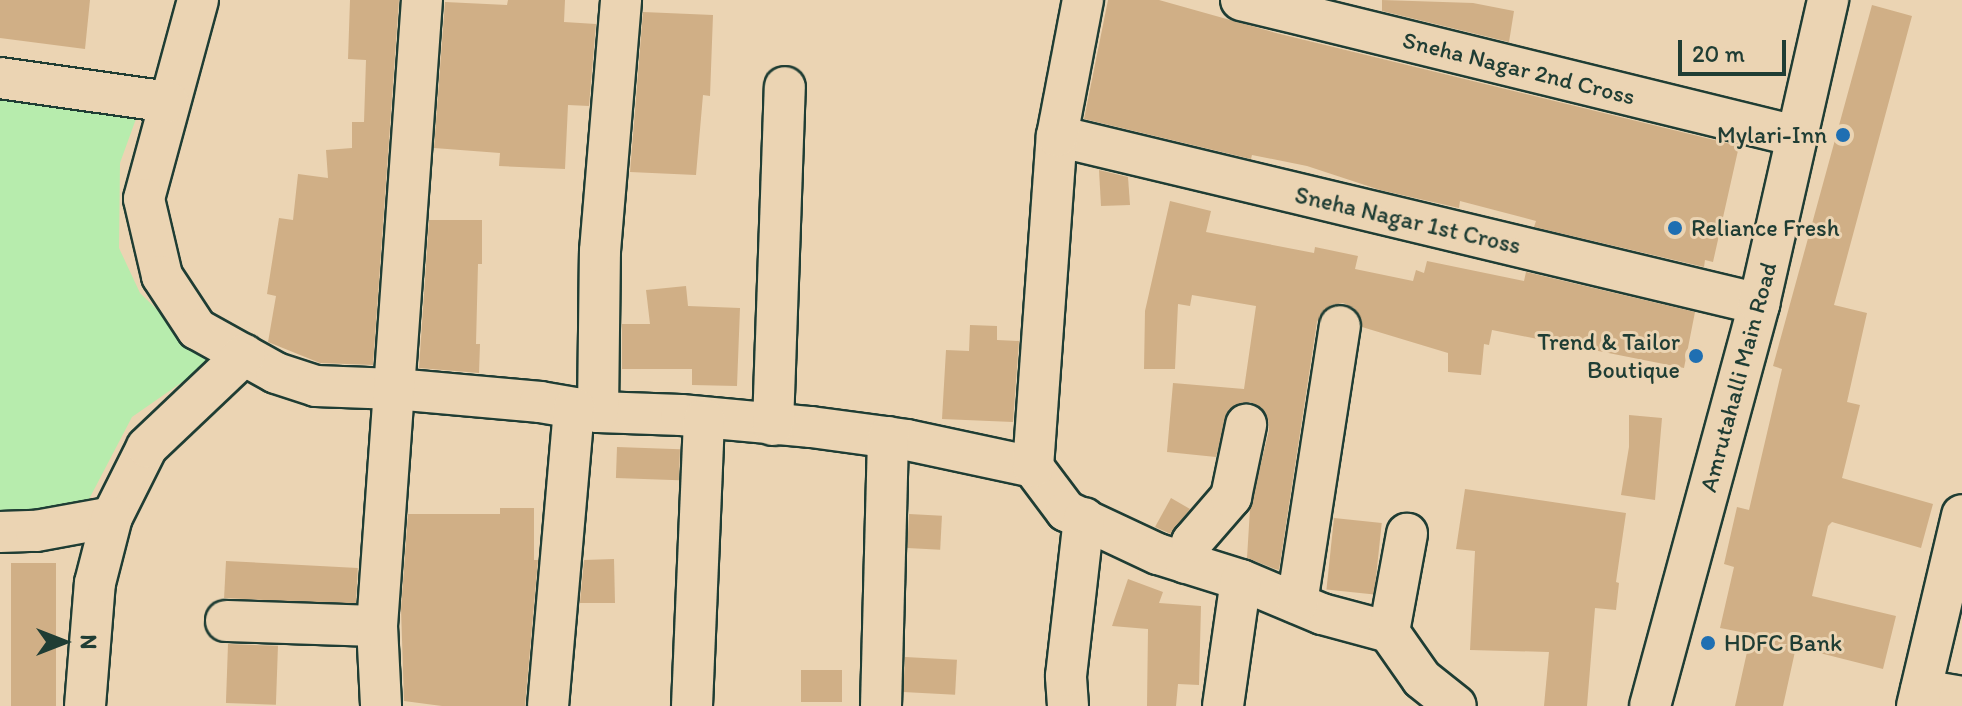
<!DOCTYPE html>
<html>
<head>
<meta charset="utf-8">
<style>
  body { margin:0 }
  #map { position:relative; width:1962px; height:706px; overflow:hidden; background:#ebd4b3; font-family:Itim,sans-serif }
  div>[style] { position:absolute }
  .green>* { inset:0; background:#b7ecad }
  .building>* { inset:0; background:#d0af86; transform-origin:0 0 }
  .roads { filter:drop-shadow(2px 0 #1f3d34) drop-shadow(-2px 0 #1f3d34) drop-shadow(0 2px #1f3d34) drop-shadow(0 -2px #1f3d34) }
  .minor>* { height:40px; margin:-20px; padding:0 20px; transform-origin:20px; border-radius:20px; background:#ebd4b3 }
  .dots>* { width:22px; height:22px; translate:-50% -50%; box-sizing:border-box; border:4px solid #ebd4b3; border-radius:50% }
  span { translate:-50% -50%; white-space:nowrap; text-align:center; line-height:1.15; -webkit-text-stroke:6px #ebd4b3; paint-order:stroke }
  .street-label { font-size:24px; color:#1f3d34 }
  .poi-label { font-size:24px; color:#1f3d34 }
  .right { translate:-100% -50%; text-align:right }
  .left { translate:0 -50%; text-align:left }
  .north { position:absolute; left:24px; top:602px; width:80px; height:80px; -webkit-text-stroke:6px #ebd4b3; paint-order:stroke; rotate:90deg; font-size:22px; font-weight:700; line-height:32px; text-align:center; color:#1f3d34 }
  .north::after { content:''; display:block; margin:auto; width:28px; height:36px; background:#1f3d34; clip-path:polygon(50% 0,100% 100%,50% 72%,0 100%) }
  .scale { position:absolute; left:1678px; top:40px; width:108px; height:36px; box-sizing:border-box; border:4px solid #1f3d34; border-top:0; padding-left:10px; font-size:24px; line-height:28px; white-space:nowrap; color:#1f3d34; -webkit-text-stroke:6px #ebd4b3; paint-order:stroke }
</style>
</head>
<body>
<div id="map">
  <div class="green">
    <i style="clip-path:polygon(0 95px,137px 116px,120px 163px,119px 248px,140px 293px,211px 362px,132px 417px,86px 505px,0 516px)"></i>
  </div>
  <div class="building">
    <i style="clip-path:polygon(0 0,90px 0,85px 49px,0 38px)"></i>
    <i style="clip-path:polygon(350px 0,399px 0,373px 365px,320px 363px,268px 342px,276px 296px,267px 294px,279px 218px,293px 220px,298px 174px,328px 178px,326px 150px,352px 148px,352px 122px,364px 122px,366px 60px,348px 59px)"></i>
    <i style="clip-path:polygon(508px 0,565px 0,564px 22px,596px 24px,589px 106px,568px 105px,565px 169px,499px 166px,500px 153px,434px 148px,445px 2px,507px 5px)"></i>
    <i style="clip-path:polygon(1108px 0,1159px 0,1276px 33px,1739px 146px,1713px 262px,1705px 260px,1704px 267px,1534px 227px,1536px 221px,1460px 201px,1459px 208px,1380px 190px,1307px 166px,1252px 155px,1251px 159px,1084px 119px)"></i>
    <i style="clip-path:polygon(1382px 0,1473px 3px,1514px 11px,1509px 42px,1382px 11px)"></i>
    <i style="clip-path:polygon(1872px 5px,1912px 16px,1834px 305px,1867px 313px,1847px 402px,1860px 405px,1842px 478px,1933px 504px,1921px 548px,1832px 522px,1828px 526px,1812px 596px,1896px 616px,1883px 669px,1796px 647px,1783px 706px,1735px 706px,1751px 634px,1720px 628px,1734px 567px,1724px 564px,1737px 507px,1749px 510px,1782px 369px,1773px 366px)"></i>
    <i style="clip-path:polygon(643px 12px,713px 15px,710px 96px,703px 95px,696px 175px,630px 172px)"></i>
    <i style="clip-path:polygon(1099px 170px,1128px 177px,1130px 205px,1101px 206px)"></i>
    <i style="clip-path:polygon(1170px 201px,1211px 211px,1206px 232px,1314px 253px,1315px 247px,1358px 256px,1355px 269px,1413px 281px,1416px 270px,1424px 273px,1427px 261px,1524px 281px,1526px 272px,1695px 312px,1684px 368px,1492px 330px,1489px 345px,1484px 344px,1481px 375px,1448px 372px,1448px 353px,1362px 327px,1354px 308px,1343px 303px,1331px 305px,1322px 312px,1317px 322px,1279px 570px,1275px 569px,1247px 558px,1250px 509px,1269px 430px,1268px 419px,1262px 408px,1250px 402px,1229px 409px,1216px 457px,1167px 452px,1173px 383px,1244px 389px,1256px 306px,1192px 295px,1190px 306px,1178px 304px,1175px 369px,1144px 369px,1145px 311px)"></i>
    <i style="clip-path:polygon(429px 220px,482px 220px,482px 264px,478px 264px,476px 344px,480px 344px,479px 373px,419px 368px)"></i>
    <i style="clip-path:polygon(686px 286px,688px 306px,740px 308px,737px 386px,692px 385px,692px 369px,622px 369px,622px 324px,650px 324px,646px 290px)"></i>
    <i style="clip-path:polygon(970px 325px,997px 326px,997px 340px,1019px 341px,1013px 422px,942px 419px,946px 350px,969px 351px)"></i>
    <i style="clip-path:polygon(1629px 415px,1662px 418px,1655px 500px,1621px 495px,1629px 447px)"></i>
    <i style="left:617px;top:447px;width:63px;height:31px;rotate:2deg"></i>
    <i style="clip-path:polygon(1465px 489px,1626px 513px,1616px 582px,1619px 583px,1616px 610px,1595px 608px,1587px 706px,1544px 706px,1549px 652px,1470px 650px,1475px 551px,1456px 549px)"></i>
    <i style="clip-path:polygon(1171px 498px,1190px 509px,1171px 534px,1155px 527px)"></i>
    <i style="clip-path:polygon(500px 508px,534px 508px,534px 560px,538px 560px,525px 706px,442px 706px,404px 701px,401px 609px,408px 514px,500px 514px)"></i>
    <i style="left:909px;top:514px;width:33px;height:34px;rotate:3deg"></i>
    <i style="left:1334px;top:518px;width:48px;height:72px;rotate:6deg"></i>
    <i style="clip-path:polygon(614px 559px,615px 603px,580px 603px,584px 560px)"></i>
    <i style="left:226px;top:561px;width:132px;height:37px;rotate:3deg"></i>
    <i style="left:11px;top:563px;width:45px;height:143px"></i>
    <i style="clip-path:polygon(1128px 579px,1163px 592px,1159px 603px,1201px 606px,1199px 685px,1178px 684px,1176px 706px,1147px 706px,1148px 629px,1112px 626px)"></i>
    <i style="left:228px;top:644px;width:50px;height:59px;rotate:2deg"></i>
    <i style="left:905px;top:657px;width:52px;height:35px;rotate:3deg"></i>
    <i style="left:842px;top:670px;width:32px;height:41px;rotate:90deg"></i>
  </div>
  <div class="roads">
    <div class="minor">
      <i style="left:198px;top:0;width:206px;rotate:105.2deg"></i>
      <i style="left:144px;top:199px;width:79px;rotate:76.8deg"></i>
      <i style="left:162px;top:276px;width:64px;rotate:56.6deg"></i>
      <i style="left:197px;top:329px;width:90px;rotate:29.1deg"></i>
      <i style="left:276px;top:373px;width:42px;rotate:18deg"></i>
      <i style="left:316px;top:386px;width:79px;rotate:2.2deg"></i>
      <i style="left:395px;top:389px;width:146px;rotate:5.1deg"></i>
      <i style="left:540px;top:402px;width:59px;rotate:9.8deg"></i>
      <i style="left:598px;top:412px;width:83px;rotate:2.1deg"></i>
      <i style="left:681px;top:415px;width:131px;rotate:5.3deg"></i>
      <i style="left:811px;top:427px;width:97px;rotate:7.7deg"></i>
      <i style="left:907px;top:440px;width:129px;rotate:12.1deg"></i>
      <i style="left:1033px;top:467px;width:55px;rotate:53.1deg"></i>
      <i style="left:1066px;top:511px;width:102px;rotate:25.1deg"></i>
      <i style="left:1158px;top:554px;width:87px;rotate:17.4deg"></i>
      <i style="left:1241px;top:580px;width:88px;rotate:22.8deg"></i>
      <i style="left:1322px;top:614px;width:69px;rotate:15deg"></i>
      <i style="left:1389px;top:632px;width:57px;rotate:54.9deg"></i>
      <i style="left:1422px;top:679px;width:43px;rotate:38.5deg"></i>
      <i style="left:1241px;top:0;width:571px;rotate:13.77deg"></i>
      <i style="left:0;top:78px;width:170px;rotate:8.1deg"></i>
      <i style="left:1057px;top:136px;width:722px;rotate:13.46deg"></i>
      <i style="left:598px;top:412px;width:161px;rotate:-89.3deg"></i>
      <i style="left:600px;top:251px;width:252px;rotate:-85.2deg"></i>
      <i style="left:773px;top:425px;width:338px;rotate:-88deg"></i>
      <i style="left:1033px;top:467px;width:332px;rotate:-85.9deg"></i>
      <i style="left:1057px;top:136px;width:138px;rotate:-79.2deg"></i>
      <i style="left:0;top:532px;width:36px;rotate:-2deg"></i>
      <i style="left:36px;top:531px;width:77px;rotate:-10.4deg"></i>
      <i style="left:112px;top:517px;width:78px;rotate:-63.4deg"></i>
      <i style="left:147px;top:447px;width:134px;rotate:-43.5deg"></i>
      <i style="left:1186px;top:563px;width:22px;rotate:-74deg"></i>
      <i style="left:1192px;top:542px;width:60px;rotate:-49.1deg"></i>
      <i style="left:1231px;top:497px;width:74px;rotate:-78.2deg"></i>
      <i style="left:1297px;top:603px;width:280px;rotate:-81.2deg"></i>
      <i style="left:226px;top:621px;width:151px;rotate:1.9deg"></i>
      <i style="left:377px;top:626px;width:80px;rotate:87.1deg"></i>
      <i style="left:377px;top:626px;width:628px;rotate:-85.89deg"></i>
      <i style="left:1389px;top:632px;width:100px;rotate:-79.6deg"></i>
      <i style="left:1921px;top:690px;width:42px;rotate:9.7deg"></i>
      <i style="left:85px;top:706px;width:123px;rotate:-85.4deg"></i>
      <i style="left:95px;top:583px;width:68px;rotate:-75.6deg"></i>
      <i style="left:548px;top:706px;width:299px;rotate:-85deg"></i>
      <i style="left:692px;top:706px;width:287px;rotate:-87.6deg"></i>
      <i style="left:881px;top:706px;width:269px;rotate:-88.5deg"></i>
      <i style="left:1068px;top:706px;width:30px;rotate:-94deg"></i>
      <i style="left:1066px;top:676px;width:159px;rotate:-83.5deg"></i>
      <i style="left:1223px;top:706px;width:127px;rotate:-81.9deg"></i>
      <i style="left:1650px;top:706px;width:417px;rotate:-74.8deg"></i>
      <i style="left:1759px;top:304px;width:312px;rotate:-77.2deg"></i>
      <i style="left:1917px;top:706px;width:196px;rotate:-76.7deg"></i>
    </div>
  </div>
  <div class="dots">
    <i style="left:1843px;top:135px;background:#1f6fb2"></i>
    <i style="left:1675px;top:228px;background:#1f6fb2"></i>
    <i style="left:1696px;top:356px;background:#1f6fb2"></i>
    <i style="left:1708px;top:643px;background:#1f6fb2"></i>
  </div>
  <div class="street-label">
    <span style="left:1519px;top:68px;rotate:14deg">Sneha Nagar 2nd Cross</span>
    <span style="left:1408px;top:220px;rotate:13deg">Sneha Nagar 1st Cross</span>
    <span style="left:1738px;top:377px;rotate:-75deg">Amrutahalli Main Road</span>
  </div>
  <div class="poi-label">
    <span class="right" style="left:1827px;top:135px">Mylari-Inn</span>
    <span class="left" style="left:1691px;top:228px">Reliance Fresh</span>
    <span class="right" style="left:1680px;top:356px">Trend &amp; Tailor<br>Boutique</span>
    <span class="left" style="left:1724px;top:643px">HDFC Bank</span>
  </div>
  <div class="north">N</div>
  <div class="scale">20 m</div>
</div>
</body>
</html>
